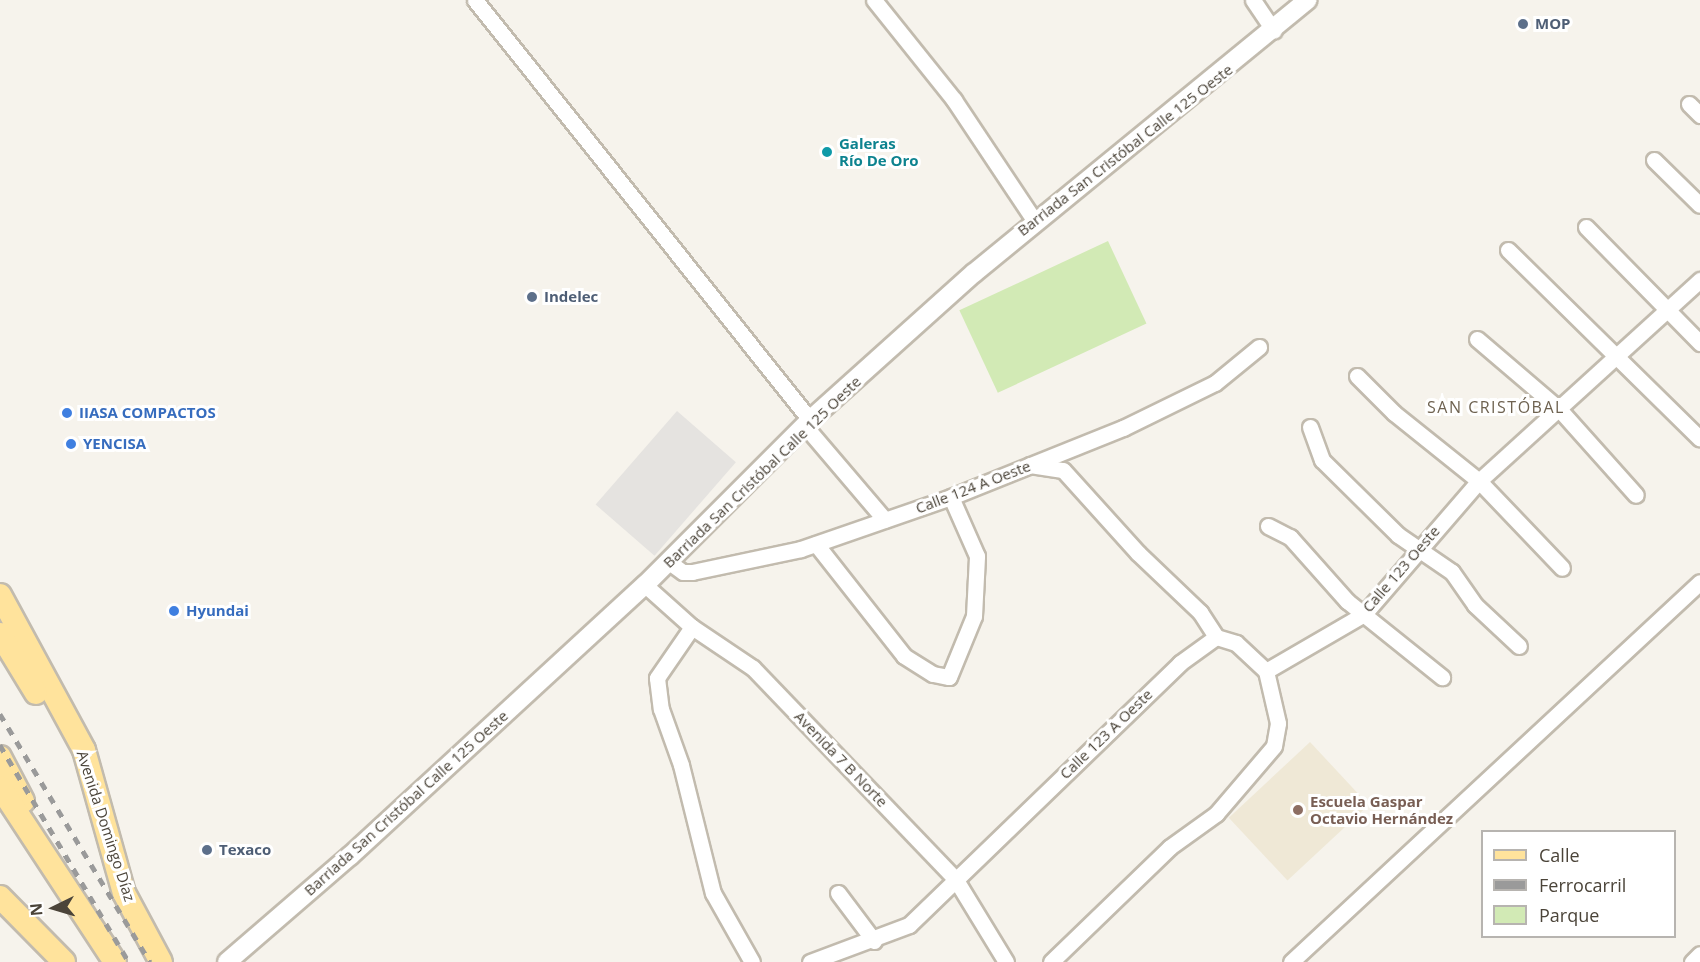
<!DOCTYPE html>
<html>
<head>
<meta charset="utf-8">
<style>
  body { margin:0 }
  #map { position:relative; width:1700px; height:962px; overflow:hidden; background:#f6f3ec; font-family:"Open Sans",sans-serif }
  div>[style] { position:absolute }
  .education>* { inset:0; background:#efe8d6; transform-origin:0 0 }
  .green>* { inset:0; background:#d2eab5; transform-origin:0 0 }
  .parking>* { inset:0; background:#e5e3e0; transform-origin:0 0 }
  .roads { filter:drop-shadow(2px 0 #c2bbae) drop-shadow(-2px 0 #c2bbae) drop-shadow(0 2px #c2bbae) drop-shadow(0 -2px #c2bbae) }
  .minor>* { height:15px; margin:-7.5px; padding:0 7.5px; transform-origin:7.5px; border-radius:7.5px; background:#fff }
  .tertiary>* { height:18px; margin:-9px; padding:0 9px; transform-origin:9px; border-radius:9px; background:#fff }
  .primary>* { height:22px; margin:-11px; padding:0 11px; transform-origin:11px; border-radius:11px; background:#ffe39c }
  .rail>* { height:4.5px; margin-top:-2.25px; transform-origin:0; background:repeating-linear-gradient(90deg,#9a9a9a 0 8px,transparent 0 16px) }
  .dots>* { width:16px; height:16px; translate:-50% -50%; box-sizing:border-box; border:3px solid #fff; border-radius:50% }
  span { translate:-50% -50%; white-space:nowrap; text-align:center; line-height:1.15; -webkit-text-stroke:6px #fff; paint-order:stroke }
  .service-label { font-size:15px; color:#4e5e75; font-weight:700 }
  .left { translate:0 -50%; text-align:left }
  .culture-label { font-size:15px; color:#0d838f; font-weight:700 }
  .street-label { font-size:15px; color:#4b4439 }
  .shop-label { font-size:15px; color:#366cbe; font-weight:700 }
  .education-label { font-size:15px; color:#785e54; font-weight:700 }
  .neighbourhood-label { font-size:16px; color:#6e6250; letter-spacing:1.5px }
  .legend { position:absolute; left:1481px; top:830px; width:195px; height:108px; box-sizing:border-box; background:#fff; border:2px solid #b7b4b0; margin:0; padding:8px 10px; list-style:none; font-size:18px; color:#4b4439 }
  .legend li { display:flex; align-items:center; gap:12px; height:30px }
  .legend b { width:30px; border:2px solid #b7b4b0 }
  .north { position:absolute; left:24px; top:878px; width:60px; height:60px; -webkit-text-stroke:4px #fff; paint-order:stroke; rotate:265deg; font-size:16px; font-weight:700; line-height:24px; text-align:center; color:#4b4439 }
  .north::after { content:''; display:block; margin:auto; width:21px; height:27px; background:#4b4439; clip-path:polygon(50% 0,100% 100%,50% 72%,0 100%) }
</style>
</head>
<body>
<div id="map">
  <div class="education">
    <i style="left:1310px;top:742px;width:86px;height:111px;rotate:47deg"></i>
  </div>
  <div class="green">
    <i style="left:1108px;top:241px;width:91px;height:164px;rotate:65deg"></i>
  </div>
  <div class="parking">
    <i style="left:677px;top:411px;width:78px;height:124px;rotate:41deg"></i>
  </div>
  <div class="roads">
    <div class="minor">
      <i style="left:475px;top:0;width:537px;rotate:51.42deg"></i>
      <i style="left:874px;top:0;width:128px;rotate:51.3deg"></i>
      <i style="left:954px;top:100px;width:144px;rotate:56.3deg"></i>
      <i style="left:1253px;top:0;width:37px;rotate:56deg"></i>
      <i style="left:1689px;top:104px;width:16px;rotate:45deg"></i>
      <i style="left:1654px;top:160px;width:64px;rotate:44.4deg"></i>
      <i style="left:1586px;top:227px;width:163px;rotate:45.5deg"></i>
      <i style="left:1508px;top:250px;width:269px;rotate:44.5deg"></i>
      <i style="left:1477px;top:339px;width:108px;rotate:40.5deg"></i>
      <i style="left:1559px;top:409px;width:115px;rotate:48.2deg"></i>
      <i style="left:1357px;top:376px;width:52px;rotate:45deg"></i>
      <i style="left:1394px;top:413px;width:109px;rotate:38.7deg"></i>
      <i style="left:1479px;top:481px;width:120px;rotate:46.3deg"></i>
      <i style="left:805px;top:426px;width:123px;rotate:49.6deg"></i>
      <i style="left:1310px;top:427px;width:35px;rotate:70deg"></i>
      <i style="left:1322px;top:460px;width:107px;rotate:44.6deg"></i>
      <i style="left:1398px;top:535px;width:65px;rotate:34.4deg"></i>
      <i style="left:1452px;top:572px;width:40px;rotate:55.1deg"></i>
      <i style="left:1475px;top:605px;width:60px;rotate:43deg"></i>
      <i style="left:1030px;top:465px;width:33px;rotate:9deg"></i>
      <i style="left:1063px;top:470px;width:112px;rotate:47.9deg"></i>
      <i style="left:1138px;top:553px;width:86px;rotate:43.6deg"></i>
      <i style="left:1200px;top:612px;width:30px;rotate:57deg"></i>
      <i style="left:1268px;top:526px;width:25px;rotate:27deg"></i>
      <i style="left:1290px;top:537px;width:86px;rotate:48.3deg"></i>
      <i style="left:1347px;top:601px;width:122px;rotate:38.7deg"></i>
      <i style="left:816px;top:544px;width:142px;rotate:51.8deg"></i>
      <i style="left:904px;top:656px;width:34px;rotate:32deg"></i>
      <i style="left:933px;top:674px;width:16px;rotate:11deg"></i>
      <i style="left:949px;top:677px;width:66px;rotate:-67.7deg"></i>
      <i style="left:974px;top:616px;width:60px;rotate:-87.1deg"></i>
      <i style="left:977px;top:556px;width:64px;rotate:-113.8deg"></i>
      <i style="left:669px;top:562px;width:17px;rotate:36deg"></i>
      <i style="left:683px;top:572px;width:9px"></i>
      <i style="left:692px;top:572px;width:111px;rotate:-11.9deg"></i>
      <i style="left:801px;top:549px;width:159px;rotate:-19.1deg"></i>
      <i style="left:951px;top:497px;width:185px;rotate:-21.9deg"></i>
      <i style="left:1123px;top:428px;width:102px;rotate:-26.1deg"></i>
      <i style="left:1215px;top:383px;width:57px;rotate:-39.3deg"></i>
      <i style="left:645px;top:585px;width:63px;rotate:41.8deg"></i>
      <i style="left:692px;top:627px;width:73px;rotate:33.9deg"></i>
      <i style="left:753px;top:668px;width:294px;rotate:46.2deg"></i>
      <i style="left:956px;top:880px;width:96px;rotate:58.6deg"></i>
      <i style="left:692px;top:627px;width:62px;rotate:124.5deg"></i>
      <i style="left:657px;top:678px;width:31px;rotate:83deg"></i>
      <i style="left:661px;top:709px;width:59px;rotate:70.3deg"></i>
      <i style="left:681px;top:765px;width:132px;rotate:76deg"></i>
      <i style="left:713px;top:893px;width:79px;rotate:60.5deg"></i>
      <i style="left:1266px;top:671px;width:113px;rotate:-30.2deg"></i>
      <i style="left:1364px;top:614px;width:176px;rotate:-49.2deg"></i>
      <i style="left:1479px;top:481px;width:299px;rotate:-42.3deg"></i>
      <i style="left:838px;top:893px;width:60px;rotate:53.1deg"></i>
      <i style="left:810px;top:962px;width:106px;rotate:-20.5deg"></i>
      <i style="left:909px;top:925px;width:377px;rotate:-44deg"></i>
      <i style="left:1180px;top:663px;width:44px;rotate:-35.8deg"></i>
      <i style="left:1051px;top:962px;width:165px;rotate:-44deg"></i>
      <i style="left:1170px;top:847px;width:57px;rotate:-35.7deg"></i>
      <i style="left:1216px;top:814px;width:89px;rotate:-49.5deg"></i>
      <i style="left:1274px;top:746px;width:23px;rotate:-80deg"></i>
      <i style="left:1278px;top:723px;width:53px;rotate:-103deg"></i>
      <i style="left:1266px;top:671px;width:41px;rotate:-137deg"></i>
      <i style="left:1236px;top:643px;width:21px;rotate:-163deg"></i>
      <i style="left:1291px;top:962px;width:558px;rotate:-42.9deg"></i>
      <i style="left:1692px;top:962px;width:11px;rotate:-45deg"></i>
    </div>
    <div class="tertiary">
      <i style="left:227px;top:962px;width:162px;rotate:-40.8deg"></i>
      <i style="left:350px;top:856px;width:401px;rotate:-42.6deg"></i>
      <i style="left:645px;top:585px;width:233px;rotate:-45deg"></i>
      <i style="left:810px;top:420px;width:220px;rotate:-41.9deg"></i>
      <i style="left:974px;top:273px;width:431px;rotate:-39.3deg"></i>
    </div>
    <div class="primary">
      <i style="left:0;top:595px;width:176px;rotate:61.5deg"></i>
      <i style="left:84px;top:750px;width:148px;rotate:74.4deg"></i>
      <i style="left:124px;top:893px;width:78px;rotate:61.8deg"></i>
      <i style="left:0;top:634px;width:69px;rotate:58.6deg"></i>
      <i style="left:0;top:757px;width:50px;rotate:62.4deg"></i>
      <i style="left:0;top:787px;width:209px;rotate:56.7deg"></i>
      <i style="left:0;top:897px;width:91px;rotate:45.4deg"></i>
    </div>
  </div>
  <div class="rail">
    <i style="left:0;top:714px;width:290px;rotate:58.8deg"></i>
    <i style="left:0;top:745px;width:252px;rotate:59.3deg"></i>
  </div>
  <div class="dots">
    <i style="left:1523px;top:24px;background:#5c6f8a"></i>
    <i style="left:827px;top:152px;background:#0f9aa8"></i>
    <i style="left:532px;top:297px;background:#5c6f8a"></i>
    <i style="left:67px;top:413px;background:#3f7fe0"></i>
    <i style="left:71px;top:444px;background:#3f7fe0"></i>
    <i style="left:174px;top:611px;background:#3f7fe0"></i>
    <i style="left:1298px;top:810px;background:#8d6e63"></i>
    <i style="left:207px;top:850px;background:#5c6f8a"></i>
  </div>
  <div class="service-label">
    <span class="left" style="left:1535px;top:24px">MOP</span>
    <span class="left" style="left:544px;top:297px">Indelec</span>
    <span class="left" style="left:219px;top:850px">Texaco</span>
  </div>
  <div class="culture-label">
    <span class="left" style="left:839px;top:152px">Galeras<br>Río De Oro</span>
  </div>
  <div class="street-label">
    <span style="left:1125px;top:150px;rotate:-38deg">Barriada San Cristóbal Calle 125 Oeste</span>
    <span style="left:762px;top:472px;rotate:-44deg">Barriada San Cristóbal Calle 125 Oeste</span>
    <span style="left:973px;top:487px;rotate:-21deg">Calle 124 A Oeste</span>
    <span style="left:1401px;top:569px;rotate:-49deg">Calle 123 Oeste</span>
    <span style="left:1106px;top:734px;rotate:-44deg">Calle 123 A Oeste</span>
    <span style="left:841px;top:759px;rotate:46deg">Avenida 7 B Norte</span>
    <span style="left:406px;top:803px;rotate:-42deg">Barriada San Cristóbal Calle 125 Oeste</span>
    <span style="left:106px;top:826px;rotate:72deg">Avenida Domingo Díaz</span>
  </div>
  <div class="shop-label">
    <span class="left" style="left:79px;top:413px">IIASA COMPACTOS</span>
    <span class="left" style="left:83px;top:444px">YENCISA</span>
    <span class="left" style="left:186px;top:611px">Hyundai</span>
  </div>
  <div class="education-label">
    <span class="left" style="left:1310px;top:810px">Escuela Gaspar<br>Octavio Hernández</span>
  </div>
  <div class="neighbourhood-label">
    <span style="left:1496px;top:407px">SAN CRISTÓBAL</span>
  </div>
  <ul class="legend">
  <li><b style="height:8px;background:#ffe39c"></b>Calle</li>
  <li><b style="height:8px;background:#9a9a9a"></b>Ferrocarril</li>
  <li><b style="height:16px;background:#d2eab5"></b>Parque</li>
  </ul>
  <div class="north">N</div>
</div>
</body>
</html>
